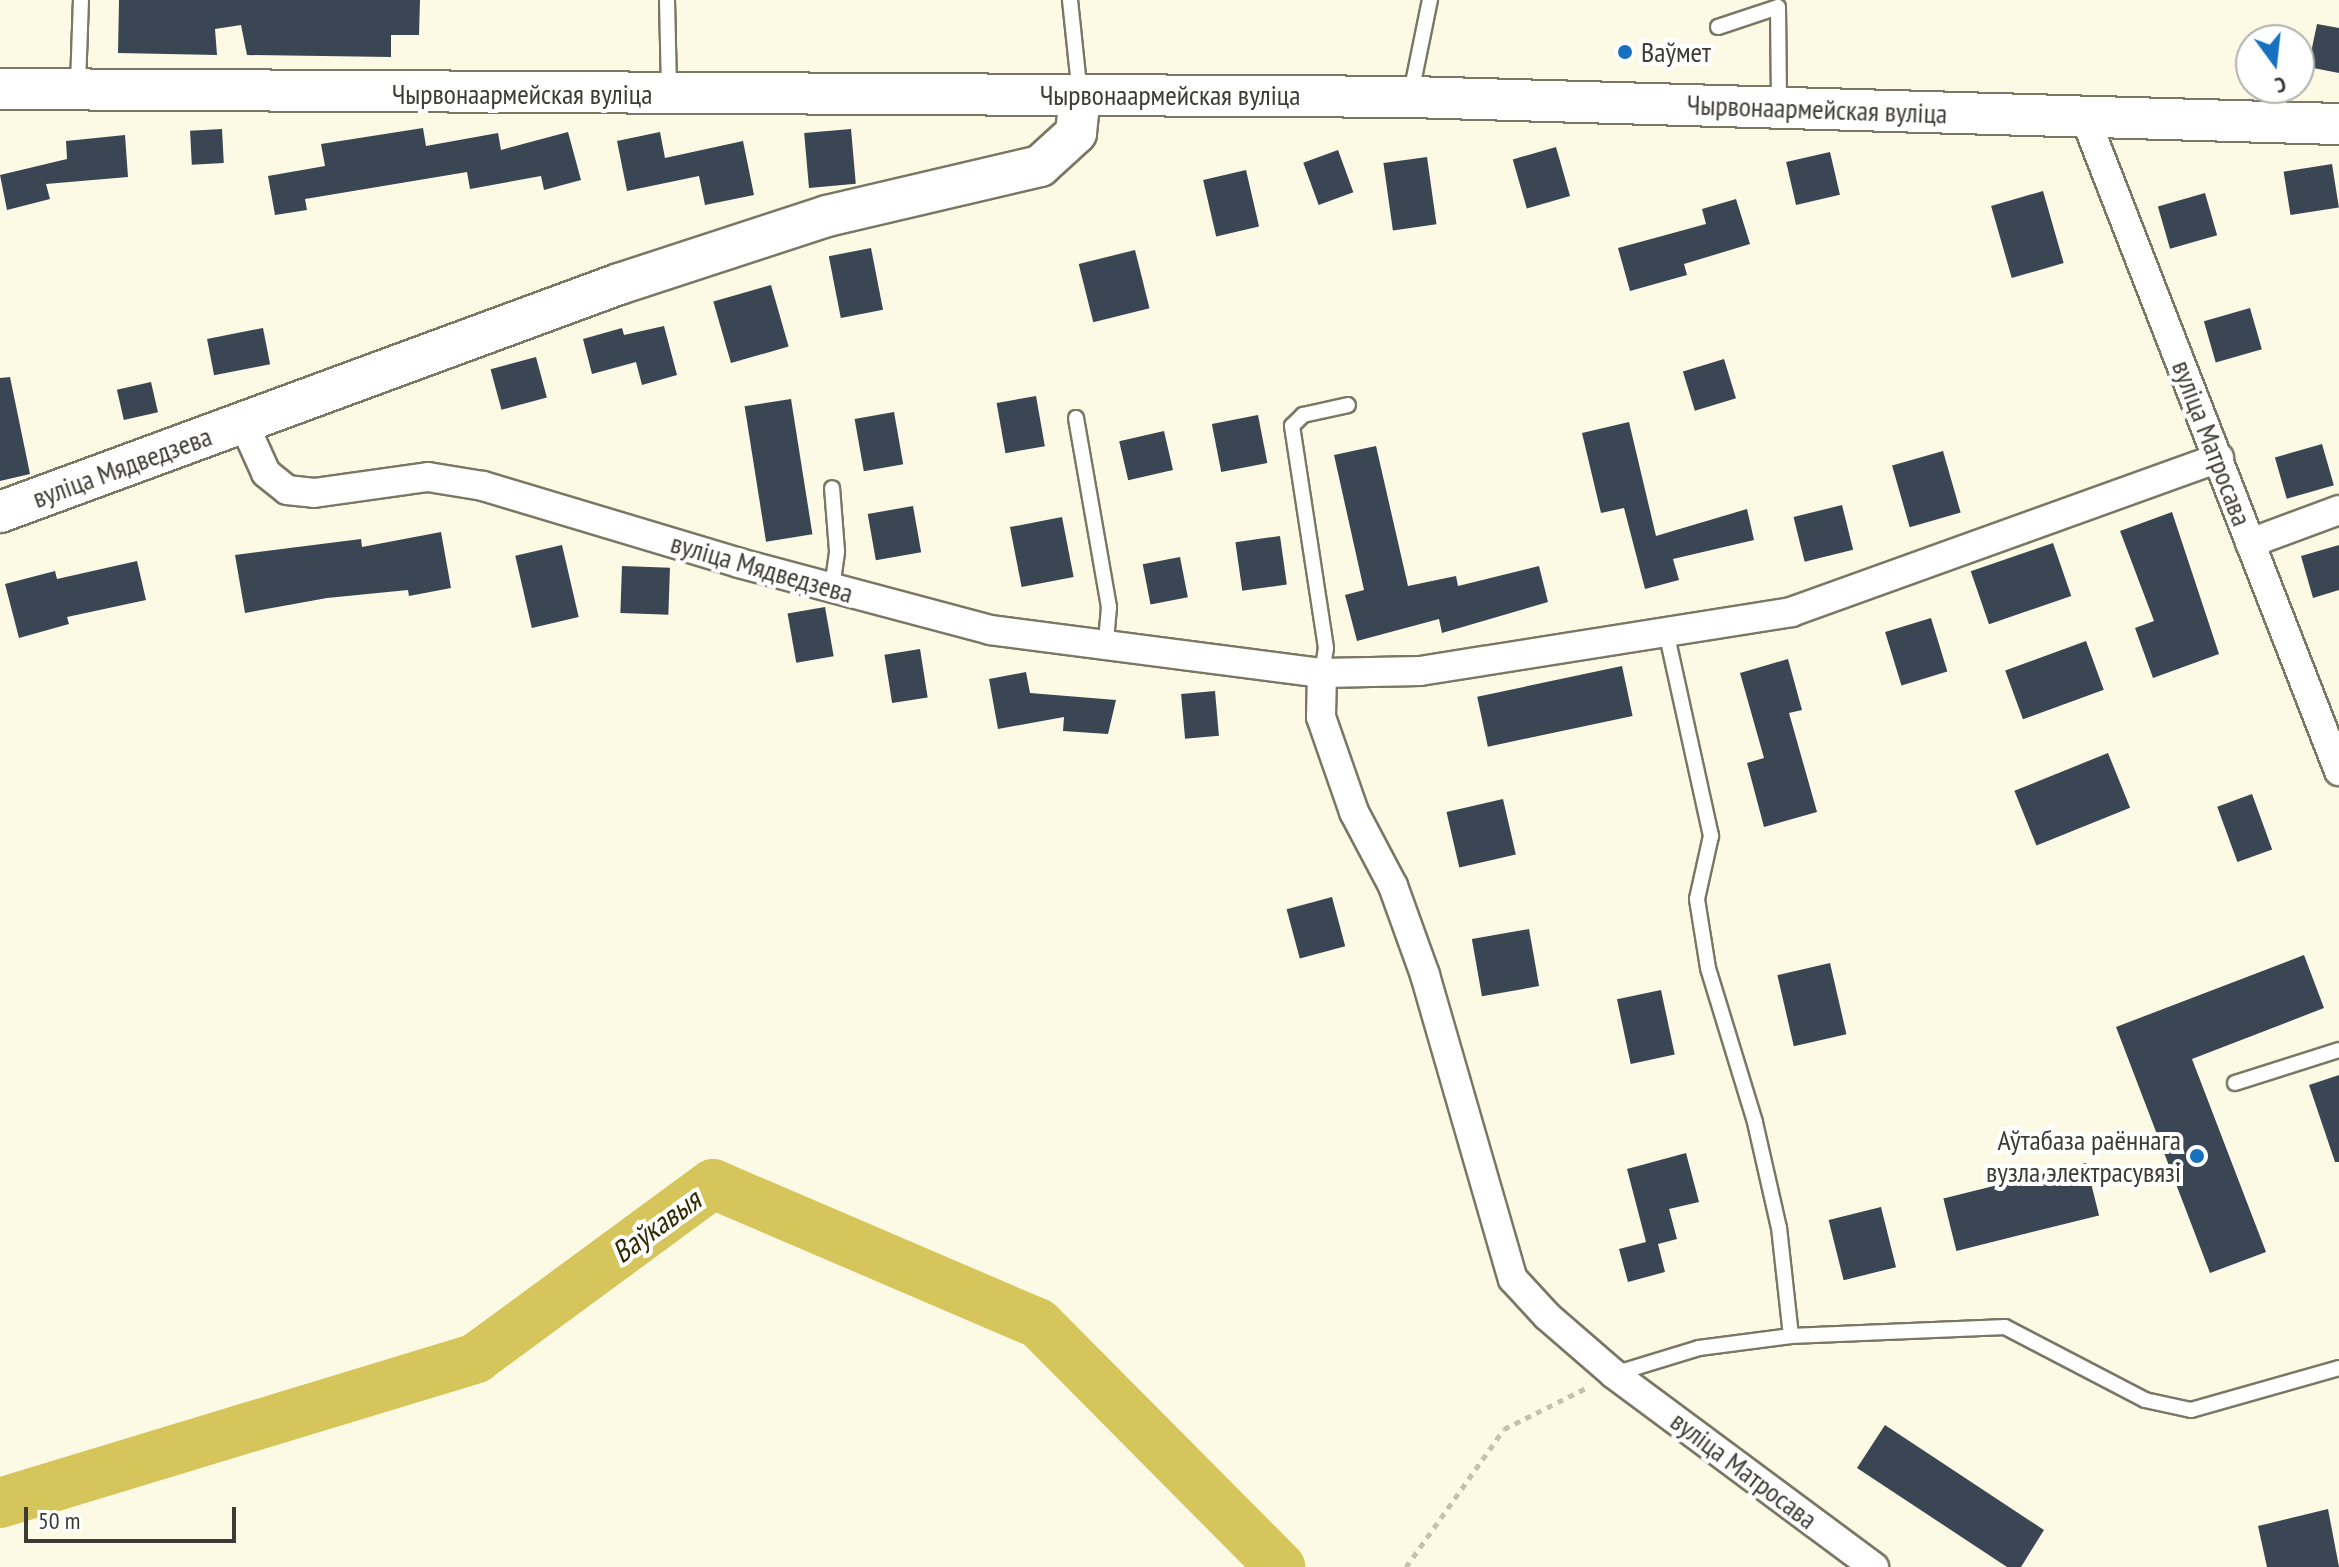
<!DOCTYPE html>
<html>
<head>
<meta charset="utf-8">
<style>
  body { margin:0 }
  #map { position:relative; width:2339px; height:1567px; overflow:hidden; background:#fcfae5; font-family:"PT Sans Narrow",sans-serif }
  div>[style] { position:absolute }
  .river>* { height:50px; margin:-25px; padding:0 25px; transform-origin:25px; border-radius:25px; background:#d5c55a }
  .building>* { inset:0; background:#3a4653; transform-origin:0 0 }
  .path>* { height:5px; margin-top:-2.5px; transform-origin:0; background:repeating-linear-gradient(90deg,#c3c1b0 0 6px,transparent 0 12px) }
  .roads { filter:drop-shadow(2px 0 #7a7765) drop-shadow(-2px 0 #7a7765) drop-shadow(0 2px #7a7765) drop-shadow(0 -2px #7a7765) }
  .lane>* { height:14px; margin:-7px; padding:0 7px; transform-origin:7px; border-radius:7px; background:#fff }
  .street>* { height:28px; margin:-14px; padding:0 14px; transform-origin:14px; border-radius:14px; background:#fff }
  .secondary>* { height:40px; margin:-20px; padding:0 20px; transform-origin:20px; border-radius:20px; background:#fff }
  .dots>* { width:22px; height:22px; translate:-50% -50%; box-sizing:border-box; border:4px solid #fff; border-radius:50% }
  span { translate:-50% -50%; white-space:nowrap; text-align:center; line-height:1.15; -webkit-text-stroke:8px #fff; paint-order:stroke }
  .poi-label { font-size:28px; color:#3d3c34 }
  .left { translate:0 -50%; text-align:left }
  .right { translate:-100% -50%; text-align:right }
  .street-label { font-size:28px; color:#3d3c34 }
  .water-label { font-size:30px; color:#322b00; font-style:italic }
  .north { position:absolute; left:2235px; top:24px; width:80px; height:80px; box-sizing:border-box; background:#fff; border:2px solid #b1b1ae; border-radius:50%; rotate:165deg; font-size:22px; font-weight:700; line-height:32px; text-align:center; color:#3d3c34 }
  .north::after { content:''; display:block; margin:auto; width:28px; height:36px; background:#1671be; clip-path:polygon(50% 0,100% 100%,50% 72%,0 100%) }
  .scale { position:absolute; left:24px; top:1507px; width:212px; height:36px; box-sizing:border-box; border:4px solid #3d3c34; border-top:0; padding-left:10px; font-size:24px; line-height:28px; white-space:nowrap; color:#3d3c34; -webkit-text-stroke:6px #fff; paint-order:stroke }
</style>
</head>
<body>
<div id="map">
  <div class="river">
    <div style="left:0;top:1503px;width:498px;rotate:-16.9deg"></div>
    <div style="left:476px;top:1358px;width:294px;rotate:-36.3deg"></div>
    <div style="left:713px;top:1184px;width:353px;rotate:23.2deg"></div>
    <div style="left:1038px;top:1323px;width:344px;rotate:45.2deg"></div>
  </div>
  <div class="building">
    <div style="clip-path:polygon(119px 0,420px 0,419px 35px,391px 35px,391px 57px,247px 55px,241px 25px,215px 29px,217px 55px,118px 53px)"></div>
    <div style="clip-path:polygon(2317px 24px,2339px 28px,2339px 73px,2308px 67px)"></div>
    <div style="clip-path:polygon(423px 128px,426px 146px,498px 133px,501px 150px,568px 132px,581px 180px,544px 190px,541px 176px,470px 189px,467px 172px,305px 199px,307px 210px,275px 215px,268px 176px,325px 166px,321px 144px)"></div>
    <div style="left:222px;top:129px;width:34px;height:32px;rotate:87deg"></div>
    <div style="left:851px;top:129px;width:55px;height:47px;rotate:85deg"></div>
    <div style="clip-path:polygon(660px 132px,665px 158px,743px 141px,754px 195px,705px 205px,699px 176px,627px 191px,617px 141px)"></div>
    <div style="clip-path:polygon(125px 135px,128px 177px,46px 184px,50px 199px,7px 210px,0 175px,67px 159px,66px 141px)"></div>
    <div style="left:1556px;top:147px;width:51px;height:45px;rotate:74deg"></div>
    <div style="left:1338px;top:150px;width:45px;height:37px;rotate:70deg"></div>
    <div style="left:1830px;top:152px;width:44px;height:45px;rotate:77deg"></div>
    <div style="left:1427px;top:157px;width:68px;height:44px;rotate:82deg"></div>
    <div style="left:2332px;top:164px;width:44px;height:49px;rotate:81deg"></div>
    <div style="left:1246px;top:170px;width:58px;height:44px;rotate:77deg"></div>
    <div style="left:2043px;top:191px;width:75px;height:54px;rotate:74deg"></div>
    <div style="left:2205px;top:193px;width:44px;height:49px;rotate:74deg"></div>
    <div style="clip-path:polygon(1736px 199px,1750px 244px,1684px 264px,1687px 275px,1630px 291px,1618px 248px,1706px 224px,1702px 209px)"></div>
    <div style="left:871px;top:248px;width:63px;height:43px;rotate:79deg"></div>
    <div style="left:1135px;top:250px;width:60px;height:58px;rotate:76deg"></div>
    <div style="left:771px;top:285px;width:64px;height:60px;rotate:74deg"></div>
    <div style="left:2250px;top:308px;width:43px;height:48px;rotate:74deg"></div>
    <div style="clip-path:polygon(664px 326px,677px 375px,642px 385px,636px 362px,592px 374px,583px 339px,622px 328px,624px 335px)"></div>
    <div style="left:263px;top:328px;width:37px;height:57px;rotate:79deg"></div>
    <div style="left:536px;top:357px;width:42px;height:47px;rotate:75deg"></div>
    <div style="left:1724px;top:359px;width:41px;height:43px;rotate:73deg"></div>
    <div style="clip-path:polygon(10px 377px,30px 474px,0 481px,0 378px)"></div>
    <div style="left:151px;top:382px;width:31px;height:35px;rotate:77deg"></div>
    <div style="left:1036px;top:396px;width:51px;height:40px;rotate:80deg"></div>
    <div style="left:791px;top:399px;width:137px;height:47px;rotate:81deg"></div>
    <div style="left:894px;top:412px;width:53px;height:40px;rotate:80deg"></div>
    <div style="left:1258px;top:415px;width:49px;height:47px;rotate:79deg"></div>
    <div style="clip-path:polygon(1629px 422px,1656px 536px,1747px 509px,1754px 540px,1673px 559px,1679px 580px,1645px 589px,1624px 508px,1601px 513px,1582px 433px)"></div>
    <div style="left:1164px;top:431px;width:40px;height:46px;rotate:77deg"></div>
    <div style="left:2322px;top:444px;width:43px;height:49px;rotate:74deg"></div>
    <div style="clip-path:polygon(1376px 446px,1408px 586px,1456px 576px,1458px 586px,1539px 566px,1548px 602px,1442px 633px,1439px 619px,1357px 641px,1345px 595px,1364px 590px,1334px 455px)"></div>
    <div style="left:1943px;top:451px;width:64px;height:53px;rotate:74deg"></div>
    <div style="left:1842px;top:505px;width:46px;height:50px;rotate:76deg"></div>
    <div style="left:913px;top:506px;width:47px;height:46px;rotate:80deg"></div>
    <div style="clip-path:polygon(2172px 512px,2219px 654px,2153px 678px,2135px 628px,2154px 621px,2120px 531px)"></div>
    <div style="left:1062px;top:517px;width:61px;height:53px;rotate:79deg"></div>
    <div style="clip-path:polygon(441px 532px,451px 588px,409px 596px,408px 590px,327px 598px,245px 613px,235px 555px,361px 539px,362px 547px)"></div>
    <div style="left:1280px;top:536px;width:49px;height:45px;rotate:82deg"></div>
    <div style="left:2053px;top:543px;width:56px;height:87px;rotate:71deg"></div>
    <div style="left:562px;top:545px;width:74px;height:48px;rotate:77deg"></div>
    <div style="clip-path:polygon(2339px 545px,2339px 590px,2313px 598px,2301px 556px)"></div>
    <div style="left:1180px;top:557px;width:41px;height:38px;rotate:79deg"></div>
    <div style="clip-path:polygon(137px 561px,146px 600px,67px 617px,69px 624px,19px 638px,5px 584px,55px 571px,57px 579px)"></div>
    <div style="left:622px;top:566px;width:48px;height:47px;rotate:2deg"></div>
    <div style="left:825px;top:607px;width:50px;height:38px;rotate:80deg"></div>
    <div style="left:1931px;top:618px;width:56px;height:48px;rotate:73deg"></div>
    <div style="left:2086px;top:641px;width:52px;height:86px;rotate:70deg"></div>
    <div style="left:920px;top:649px;width:49px;height:36px;rotate:81deg"></div>
    <div style="clip-path:polygon(1788px 659px,1802px 710px,1789px 713px,1817px 812px,1764px 827px,1747px 763px,1764px 758px,1740px 673px)"></div>
    <div style="left:1622px;top:666px;width:51px;height:148px;rotate:78deg"></div>
    <div style="clip-path:polygon(1026px 672px,1030px 693px,1116px 700px,1108px 734px,1063px 731px,1064px 717px,998px 729px,989px 679px)"></div>
    <div style="left:1215px;top:691px;width:45px;height:34px;rotate:85deg"></div>
    <div style="left:2108px;top:753px;width:59px;height:101px;rotate:68deg"></div>
    <div style="left:2252px;top:794px;width:59px;height:37px;rotate:70deg"></div>
    <div style="left:1503px;top:799px;width:57px;height:58px;rotate:77deg"></div>
    <div style="left:1332px;top:897px;width:51px;height:47px;rotate:75deg"></div>
    <div style="left:1529px;top:929px;width:58px;height:58px;rotate:80deg"></div>
    <div style="clip-path:polygon(2304px 955px,2324px 1008px,2192px 1059px,2266px 1252px,2210px 1273px,2116px 1027px)"></div>
    <div style="left:1830px;top:963px;width:73px;height:54px;rotate:77deg"></div>
    <div style="left:1661px;top:990px;width:66px;height:45px;rotate:78deg"></div>
    <div style="clip-path:polygon(2339px 1075px,2339px 1162px,2335px 1162px,2309px 1085px)"></div>
    <div style="clip-path:polygon(1686px 1153px,1699px 1202px,1669px 1209px,1677px 1239px,1658px 1244px,1665px 1272px,1628px 1282px,1619px 1249px,1646px 1242px,1627px 1169px)"></div>
    <div style="left:2086px;top:1163px;width:54px;height:147px;rotate:76deg"></div>
    <div style="left:1881px;top:1207px;width:62px;height:54px;rotate:76deg"></div>
    <div style="clip-path:polygon(1885px 1425px,2044px 1530px,2021px 1567px,2007px 1567px,1857px 1468px)"></div>
    <div style="clip-path:polygon(2328px 1509px,2339px 1567px,2267px 1567px,2258px 1526px)"></div>
  </div>
  <div class="path">
    <div style="left:1406px;top:1567px;width:169px;rotate:-54.6deg"></div>
    <div style="left:1504px;top:1429px;width:94px;rotate:-26.6deg"></div>
  </div>
  <div class="roads">
    <div class="lane">
      <div style="left:667px;top:0;width:90px;rotate:88.7deg"></div>
      <div style="left:1070px;top:0;width:96px;rotate:84deg"></div>
      <div style="left:1718px;top:27px;width:63px;rotate:-18.4deg"></div>
      <div style="left:1778px;top:7px;width:97px;rotate:89.4deg"></div>
      <div style="left:78px;top:85px;width:85px;rotate:-88deg"></div>
      <div style="left:1411px;top:93px;width:95px;rotate:-78.5deg"></div>
      <div style="left:1076px;top:418px;width:192px;rotate:80.1deg"></div>
      <div style="left:1109px;top:607px;width:38px;rotate:95deg"></div>
      <div style="left:832px;top:588px;width:37px;rotate:-82deg"></div>
      <div style="left:837px;top:551px;width:63px;rotate:-94.5deg"></div>
      <div style="left:1322px;top:673px;width:25px;rotate:-81deg"></div>
      <div style="left:1326px;top:648px;width:225px;rotate:-98.7deg"></div>
      <div style="left:1292px;top:426px;width:16px;rotate:-45deg"></div>
      <div style="left:1303px;top:415px;width:46px;rotate:-12.5deg"></div>
      <div style="left:2235px;top:1083px;width:109px;rotate:-17.6deg"></div>
      <div style="left:1791px;top:1336px;width:214px;rotate:-2.4deg"></div>
      <div style="left:2005px;top:1327px;width:158px;rotate:27.5deg"></div>
      <div style="left:2145px;top:1400px;width:47px;rotate:12.3deg"></div>
      <div style="left:2191px;top:1410px;width:154px;rotate:-15.8deg"></div>
      <div style="left:1614px;top:1374px;width:89px;rotate:-17deg"></div>
      <div style="left:1699px;top:1348px;width:93px;rotate:-7.4deg"></div>
      <div style="left:1791px;top:1336px;width:109px;rotate:-96.3deg"></div>
      <div style="left:1779px;top:1228px;width:109px;rotate:-102.8deg"></div>
      <div style="left:1755px;top:1122px;width:161px;rotate:-107deg"></div>
      <div style="left:1708px;top:968px;width:70px;rotate:-99.1deg"></div>
      <div style="left:1697px;top:899px;width:65px;rotate:-77.5deg"></div>
      <div style="left:1711px;top:836px;width:209px;rotate:-102.4deg"></div>
    </div>
    <div class="street">
      <div style="left:2084px;top:115px;width:704px;rotate:68.76deg"></div>
      <div style="left:243px;top:422px;width:56px;rotate:65.7deg"></div>
      <div style="left:266px;top:473px;width:27px;rotate:39deg"></div>
      <div style="left:287px;top:490px;width:27px;rotate:6deg"></div>
      <div style="left:314px;top:493px;width:115px;rotate:-8deg"></div>
      <div style="left:428px;top:477px;width:56px;rotate:9.3deg"></div>
      <div style="left:483px;top:486px;width:267px;rotate:16.7deg"></div>
      <div style="left:739px;top:563px;width:260px;rotate:14.9deg"></div>
      <div style="left:990px;top:630px;width:335px;rotate:7.4deg"></div>
      <div style="left:1322px;top:673px;width:98px;rotate:-1.2deg"></div>
      <div style="left:1420px;top:671px;width:376px;rotate:-9deg"></div>
      <div style="left:1791px;top:612px;width:455px;rotate:-19.8deg"></div>
      <div style="left:2250px;top:543px;width:95px;rotate:-20.3deg"></div>
      <div style="left:1322px;top:673px;width:44px;rotate:91.3deg"></div>
      <div style="left:1321px;top:717px;width:101px;rotate:70.8deg"></div>
      <div style="left:1354px;top:812px;width:84px;rotate:62.2deg"></div>
      <div style="left:1393px;top:886px;width:95px;rotate:70.2deg"></div>
      <div style="left:1425px;top:975px;width:316px;rotate:73.9deg"></div>
      <div style="left:1513px;top:1279px;width:50px;rotate:47.4deg"></div>
      <div style="left:1547px;top:1316px;width:89px;rotate:40.9deg"></div>
      <div style="left:1614px;top:1374px;width:324px;rotate:36.6deg"></div>
    </div>
    <div class="secondary">
      <div style="left:0;top:89px;width:1411px;rotate:0.32deg"></div>
      <div style="left:1411px;top:97px;width:928px;rotate:1.67deg"></div>
      <div style="left:0;top:512px;width:660px;rotate:-20.22deg"></div>
      <div style="left:619px;top:284px;width:219px;rotate:-18.1deg"></div>
      <div style="left:827px;top:216px;width:219px;rotate:-13.2deg"></div>
      <div style="left:1040px;top:166px;width:49px;rotate:-42.5deg"></div>
      <div style="left:1076px;top:133px;width:38px;rotate:-84deg"></div>
    </div>
  </div>
  <div class="dots">
    <div style="left:1625px;top:52px;background:#1671be"></div>
    <div style="left:2197px;top:1156px;background:#1671be"></div>
  </div>
  <div class="poi-label">
    <span class="left" style="left:1641px;top:52px">Ваўмет</span>
    <span class="right" style="left:2181px;top:1156px">Аўтабаза раённага<br>вузла электрасувязі</span>
  </div>
  <div class="street-label">
    <span style="left:522px;top:94px">Чырвонаармейская вуліца</span>
    <span style="left:1170px;top:95px">Чырвонаармейская вуліца</span>
    <span style="left:1817px;top:109px;rotate:2deg">Чырвонаармейская вуліца</span>
    <span style="left:2212px;top:443px;rotate:69deg">вуліца Матросава</span>
    <span style="left:122px;top:467px;rotate:-20deg">вуліца Мядведзева</span>
    <span style="left:762px;top:568px;rotate:16deg">вуліца Мядведзева</span>
    <span style="left:1744px;top:1470px;rotate:37deg">вуліца Матросава</span>
  </div>
  <div class="water-label">
    <span style="left:656px;top:1226px;rotate:-36deg">Ваўкавыя</span>
  </div>
  <div class="north">С</div>
  <div class="scale">50 m</div>
</div>
</body>
</html>
